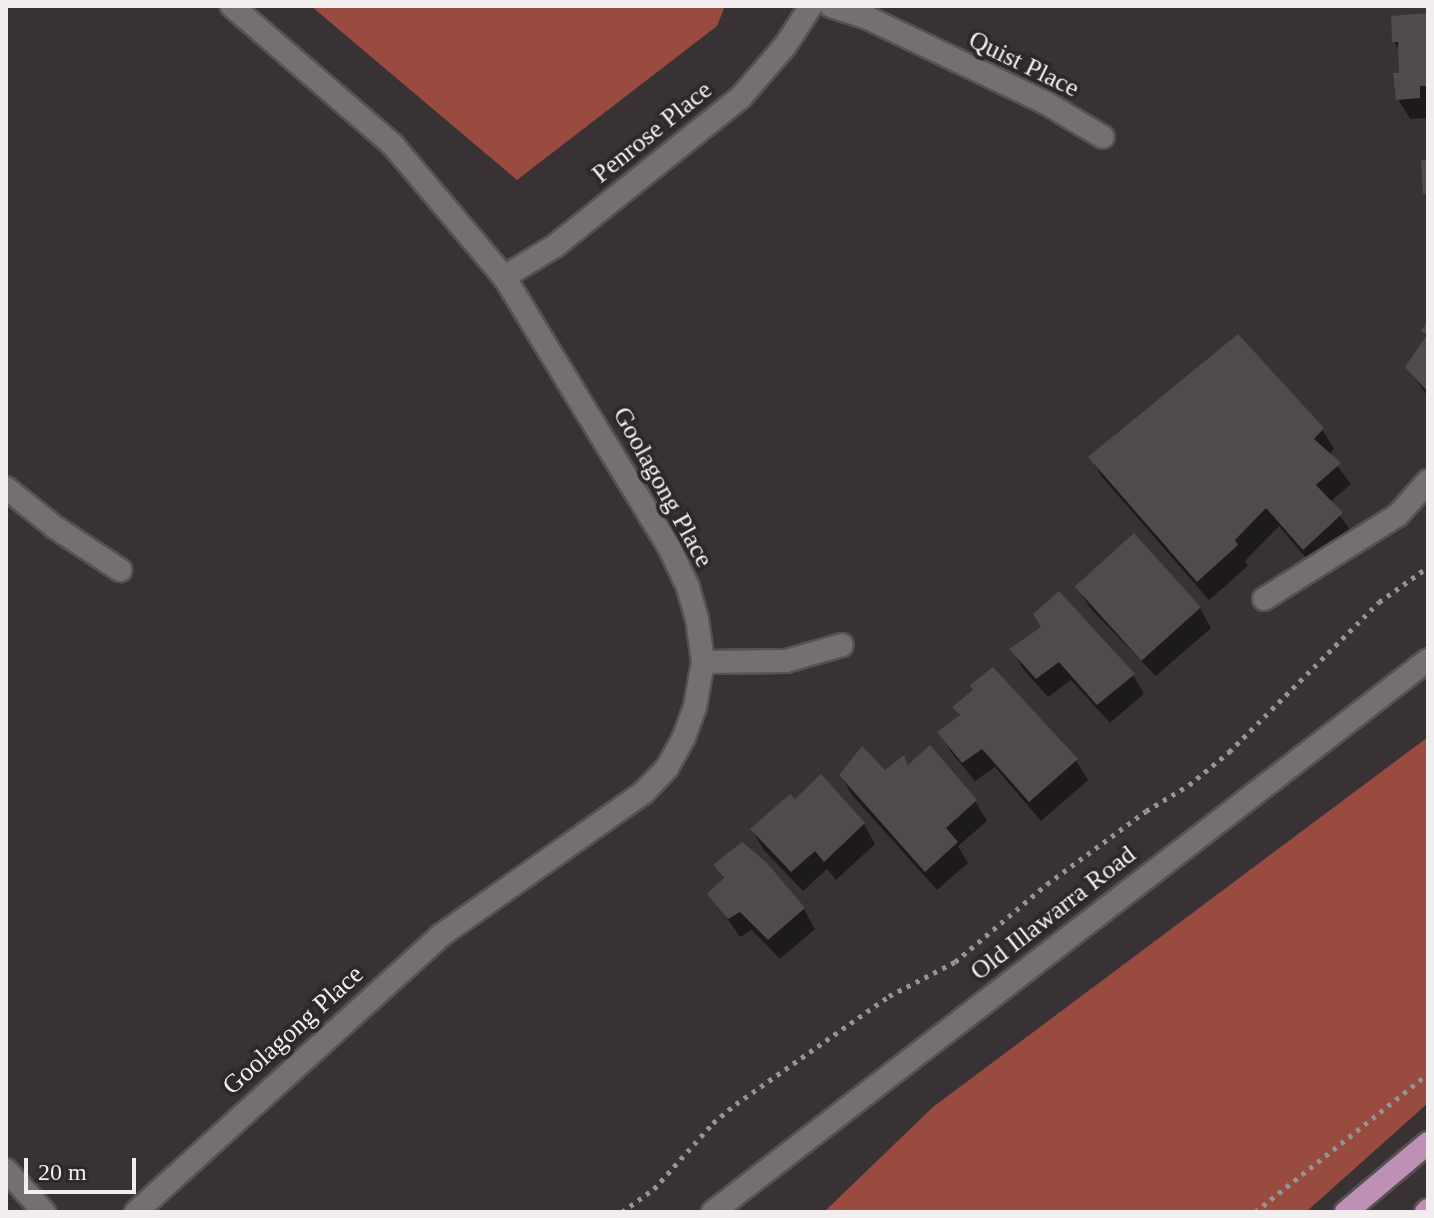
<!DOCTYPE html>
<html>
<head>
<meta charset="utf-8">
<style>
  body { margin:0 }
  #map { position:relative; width:1434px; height:1218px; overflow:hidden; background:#383234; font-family:"Times New Roman",serif }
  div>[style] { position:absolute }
  .forest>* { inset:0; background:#994b40 }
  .shadow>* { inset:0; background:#0007 }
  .building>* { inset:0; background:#514a4b; transform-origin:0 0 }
  .path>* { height:5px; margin-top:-2.5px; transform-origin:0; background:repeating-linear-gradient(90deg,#979294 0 4px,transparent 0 10px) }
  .roads { filter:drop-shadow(2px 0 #565153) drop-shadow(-2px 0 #565153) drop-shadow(0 2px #565153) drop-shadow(0 -2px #565153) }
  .minor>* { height:22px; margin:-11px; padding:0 11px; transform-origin:11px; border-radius:11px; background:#766f72 }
  .tertiary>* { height:22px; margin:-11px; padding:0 11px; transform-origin:11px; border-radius:11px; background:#766f72 }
  .trunk>* { height:22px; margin:-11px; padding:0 11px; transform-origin:11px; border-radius:11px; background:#bf90b5 }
  span { translate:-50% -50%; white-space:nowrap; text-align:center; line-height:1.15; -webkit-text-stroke:8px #2e282a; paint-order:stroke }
  .street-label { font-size:26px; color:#f2eef0 }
  .frame { position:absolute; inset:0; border:8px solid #f2eef0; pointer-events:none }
  .scale { position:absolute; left:24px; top:1158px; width:112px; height:36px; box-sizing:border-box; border:4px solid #f2eef0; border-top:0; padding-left:10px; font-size:24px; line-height:28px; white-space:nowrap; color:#f2eef0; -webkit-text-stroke:6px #2e282a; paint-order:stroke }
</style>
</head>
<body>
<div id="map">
  <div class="forest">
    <div style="clip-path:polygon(311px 6px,725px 6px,717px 26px,517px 180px)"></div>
    <div style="clip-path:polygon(1428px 737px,1428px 1103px,1306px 1212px,824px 1212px,933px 1107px)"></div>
  </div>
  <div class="shadow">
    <div style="clip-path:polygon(1426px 15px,1428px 118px,1410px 119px,1398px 99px,1400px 52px,1394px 41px)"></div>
    <div style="clip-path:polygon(1428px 324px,1428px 397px,1408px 367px,1427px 338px,1423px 331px)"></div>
    <div style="clip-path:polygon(1322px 429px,1334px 449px,1329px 455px,1351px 484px,1330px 502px,1353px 534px,1315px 569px,1279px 526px,1245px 561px,1248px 566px,1209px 600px,1102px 477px,1091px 458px)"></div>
    <div style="clip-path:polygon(1134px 536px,1200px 608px,1211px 628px,1156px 676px,1090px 608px,1078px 588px)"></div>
    <div style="clip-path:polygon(1043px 627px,1133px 675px,1144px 694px,1110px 723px,1071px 680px,1048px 697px,1023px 669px,1012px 650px)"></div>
    <div style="clip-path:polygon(955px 708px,1076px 760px,1088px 780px,1041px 821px,995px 767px,975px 781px,951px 752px,940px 733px,960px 717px)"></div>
    <div style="clip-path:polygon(909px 767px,975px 801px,987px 821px,958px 846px,968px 863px,937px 890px,852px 795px,841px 776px,885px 773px)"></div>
    <div style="clip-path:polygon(795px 801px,864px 824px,875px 844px,836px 880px,827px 869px,803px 891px,763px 849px,752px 830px)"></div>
    <div style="clip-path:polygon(716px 866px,804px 909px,815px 929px,780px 959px,752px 930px,740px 937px,710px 894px,724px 880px)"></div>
  </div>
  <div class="building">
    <div style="clip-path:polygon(1427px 13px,1428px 86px,1420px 86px,1420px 98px,1396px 100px,1393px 73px,1399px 73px,1398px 42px,1392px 42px,1391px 16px)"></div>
    <div style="clip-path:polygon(1428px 159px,1428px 194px,1423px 194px,1421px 160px)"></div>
    <div style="clip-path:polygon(1428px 320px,1428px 392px,1405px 367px,1427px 335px,1421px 331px)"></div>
    <div style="clip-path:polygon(1238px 334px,1324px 428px,1314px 439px,1341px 463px,1316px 485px,1343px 513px,1303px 550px,1266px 508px,1235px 540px,1238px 545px,1197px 582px,1088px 457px)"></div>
    <div style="left:1134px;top:533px;width:100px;height:80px;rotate:48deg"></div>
    <div style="clip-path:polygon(1059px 591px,1135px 674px,1097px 705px,1059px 662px,1036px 679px,1009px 649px,1041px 627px,1033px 614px)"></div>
    <div style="clip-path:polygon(993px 667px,1078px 759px,1029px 802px,982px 749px,962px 763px,937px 732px,960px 715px,952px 707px,973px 690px,970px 685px)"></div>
    <div style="clip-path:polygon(930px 745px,977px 800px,946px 828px,958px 842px,925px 872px,839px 775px,862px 746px,885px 770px,904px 755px,908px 765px)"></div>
    <div style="clip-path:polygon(821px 774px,865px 823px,824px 862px,815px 851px,791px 872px,750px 829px,790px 794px,795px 799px)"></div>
    <div style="clip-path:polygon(742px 842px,766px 862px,805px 908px,768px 940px,740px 912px,728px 919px,707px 894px,724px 878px,713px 865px)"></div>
  </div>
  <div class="path">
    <div style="left:622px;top:1212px;width:39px;rotate:-36deg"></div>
    <div style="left:654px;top:1189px;width:89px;rotate:-48.2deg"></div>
    <div style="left:713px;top:1123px;width:30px;rotate:-40deg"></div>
    <div style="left:736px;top:1104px;width:187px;rotate:-35.2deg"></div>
    <div style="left:889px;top:996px;width:74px;rotate:-27.3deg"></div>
    <div style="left:955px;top:962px;width:121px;rotate:-40.3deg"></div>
    <div style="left:1047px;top:884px;width:123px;rotate:-36.4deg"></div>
    <div style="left:1146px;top:811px;width:50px;rotate:-31.2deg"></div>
    <div style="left:1189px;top:785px;width:52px;rotate:-39.5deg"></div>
    <div style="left:1229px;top:752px;width:212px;rotate:-45deg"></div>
    <div style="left:1379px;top:602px;width:60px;rotate:-35.5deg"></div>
    <div style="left:1255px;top:1212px;width:221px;rotate:-38.6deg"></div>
  </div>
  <div class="roads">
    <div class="minor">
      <div style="left:831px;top:6px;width:39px;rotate:18deg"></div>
      <div style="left:868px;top:18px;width:197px;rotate:25.5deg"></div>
      <div style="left:1046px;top:103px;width:66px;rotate:30.8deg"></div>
      <div style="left:504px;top:277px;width:60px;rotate:-31.3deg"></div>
      <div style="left:555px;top:246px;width:238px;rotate:-38.7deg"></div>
      <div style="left:741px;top:97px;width:67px;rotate:-49.2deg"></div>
      <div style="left:785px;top:46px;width:48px;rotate:-57deg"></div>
      <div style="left:6px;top:488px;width:64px;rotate:38.7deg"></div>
      <div style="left:56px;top:528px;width:77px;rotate:33.3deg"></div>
      <div style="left:1264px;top:599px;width:158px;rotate:-32.1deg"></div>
      <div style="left:1398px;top:515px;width:45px;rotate:-48.6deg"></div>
      <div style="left:703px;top:662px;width:83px;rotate:-0.7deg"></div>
      <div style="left:786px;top:661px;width:58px;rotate:-15.9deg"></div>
      <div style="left:6px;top:1170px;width:57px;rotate:47.9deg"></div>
      <div style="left:136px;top:1212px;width:411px;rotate:-42.2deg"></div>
      <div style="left:440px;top:936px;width:250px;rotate:-35.2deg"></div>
      <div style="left:644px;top:792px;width:33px;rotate:-46deg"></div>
      <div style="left:667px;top:768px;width:35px;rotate:-61deg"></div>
      <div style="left:684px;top:737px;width:32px;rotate:-70deg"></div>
      <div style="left:695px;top:707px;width:46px;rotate:-79.9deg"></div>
      <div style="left:703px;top:662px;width:43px;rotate:-97.9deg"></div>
      <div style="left:697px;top:619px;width:33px;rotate:-106deg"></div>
      <div style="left:688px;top:587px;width:44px;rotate:-115.4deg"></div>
      <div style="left:669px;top:547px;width:316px;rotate:-121.4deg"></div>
      <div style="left:504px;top:277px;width:172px;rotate:-130.1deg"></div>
      <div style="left:393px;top:145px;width:213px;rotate:-139.2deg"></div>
    </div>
    <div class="tertiary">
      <div style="left:713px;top:1212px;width:903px;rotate:-37.67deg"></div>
    </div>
    <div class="trunk">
      <div style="left:1346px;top:1212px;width:107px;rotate:-40.1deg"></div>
      <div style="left:1426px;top:1212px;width:3px;rotate:-45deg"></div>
    </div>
  </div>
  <div class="street-label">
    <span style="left:1024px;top:64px;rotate:26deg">Quist Place</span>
    <span style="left:652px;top:132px;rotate:-39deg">Penrose Place</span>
    <span style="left:663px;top:487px;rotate:61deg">Goolagong Place</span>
    <span style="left:1053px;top:913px;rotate:-38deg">Old Illawarra Road</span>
    <span style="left:293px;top:1030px;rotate:-42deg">Goolagong Place</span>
  </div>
  <div class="frame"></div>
  <div class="scale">20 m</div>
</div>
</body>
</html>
